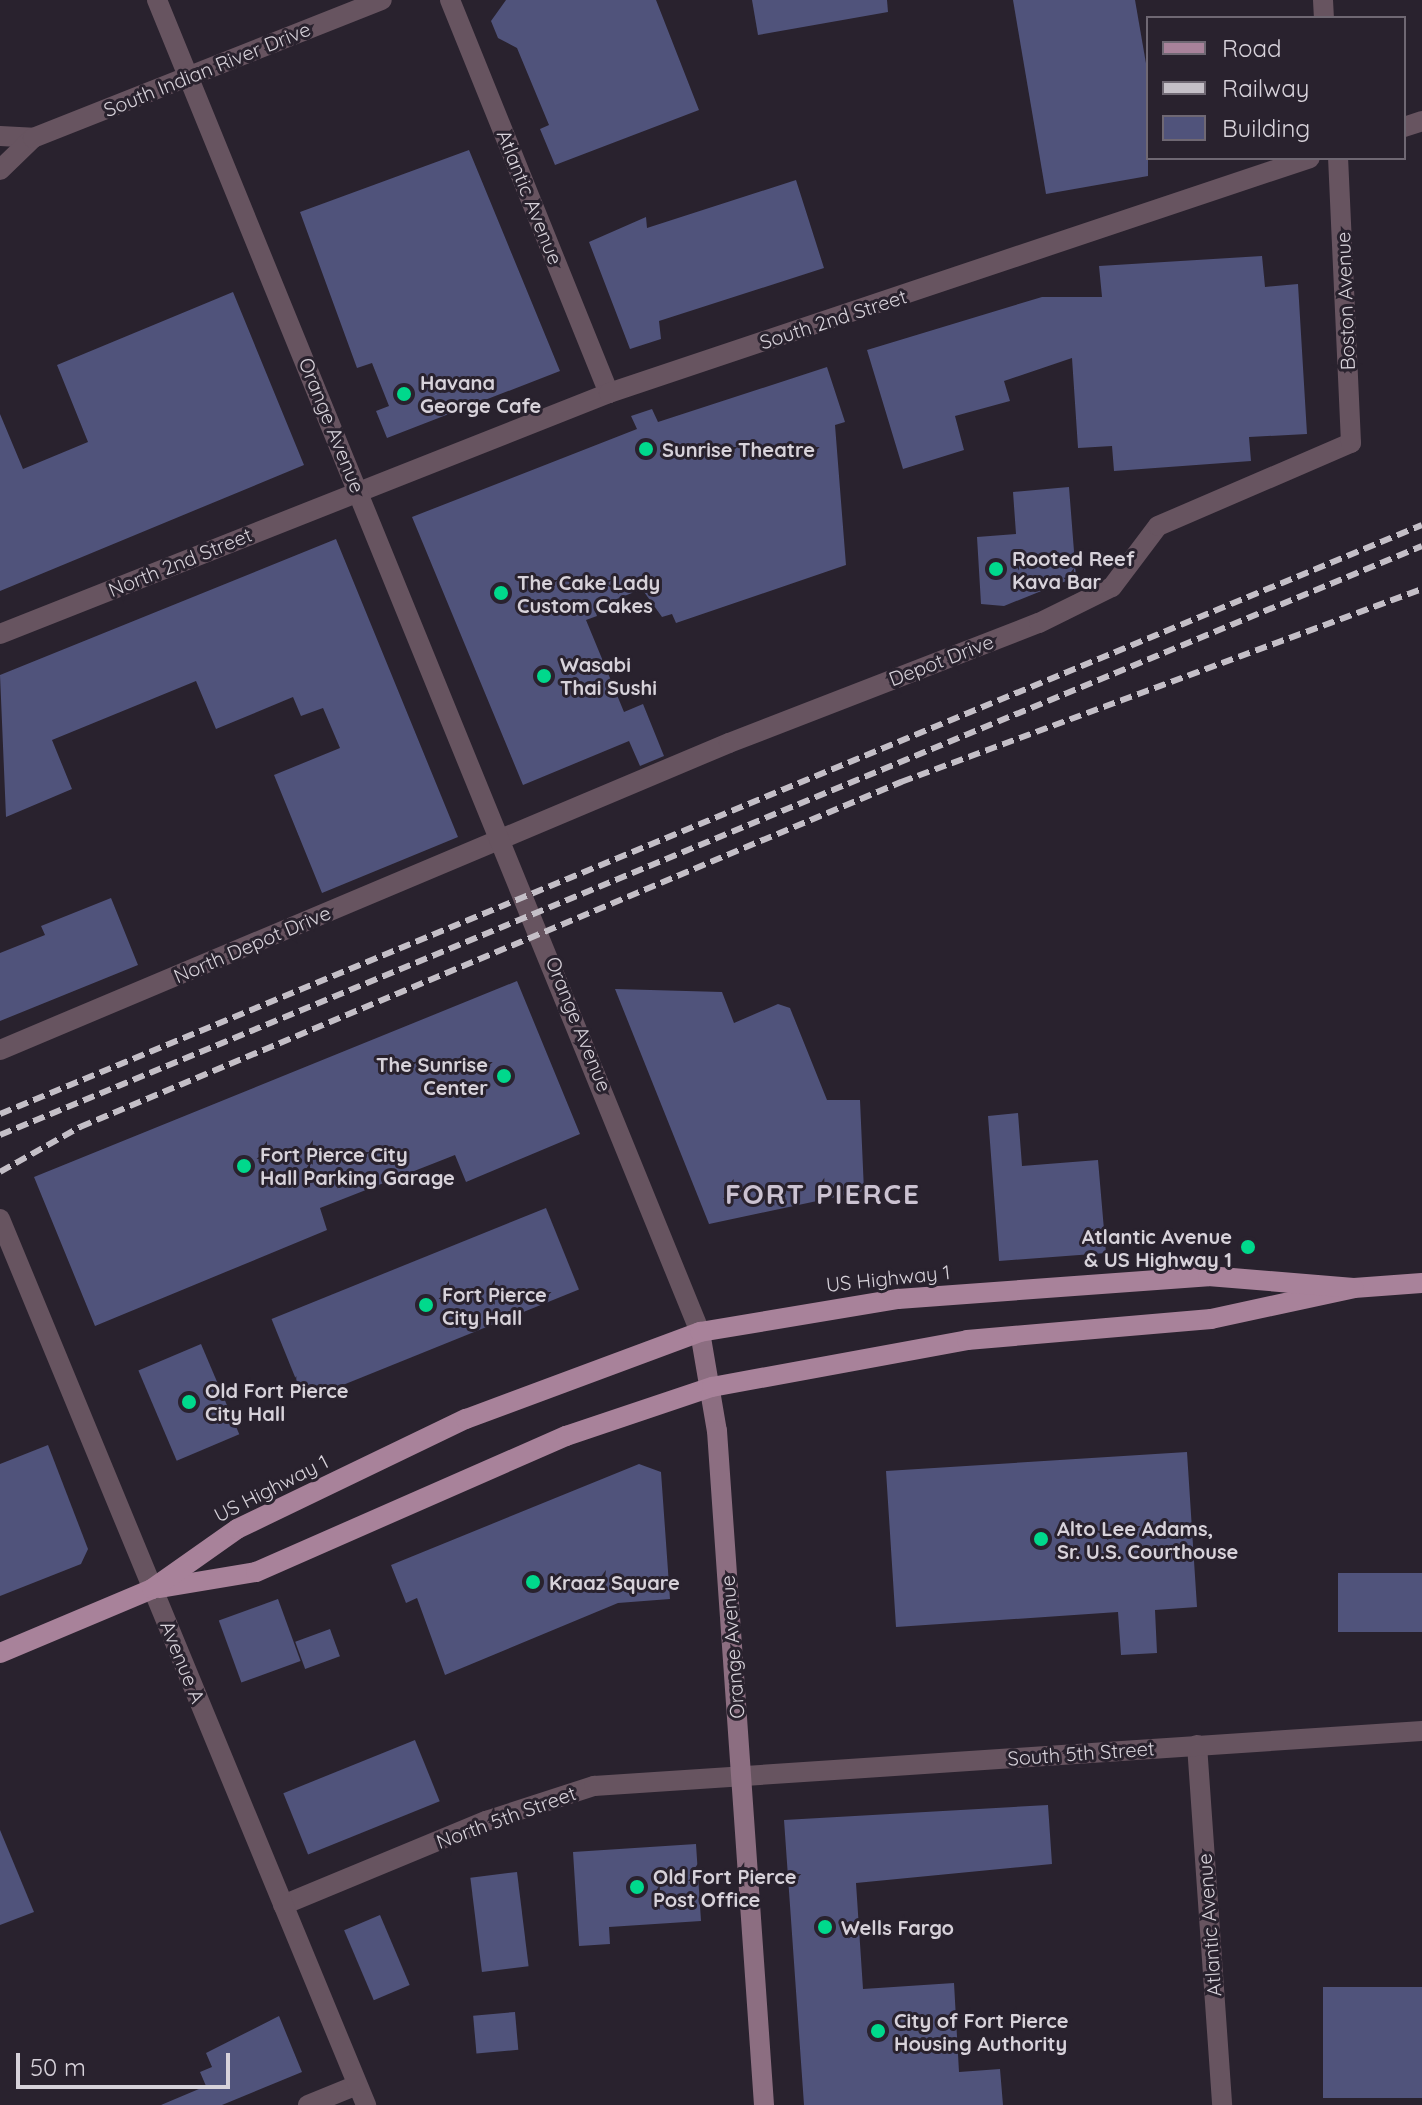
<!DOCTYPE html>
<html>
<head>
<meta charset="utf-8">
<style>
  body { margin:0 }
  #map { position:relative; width:1422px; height:2105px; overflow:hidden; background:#29222e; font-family:Quicksand,sans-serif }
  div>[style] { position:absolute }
  .building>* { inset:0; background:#50537b; transform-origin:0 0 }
  .minor>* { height:20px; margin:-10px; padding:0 10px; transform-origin:10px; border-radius:10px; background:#675460 }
  .tertiary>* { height:20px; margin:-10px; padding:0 10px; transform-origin:10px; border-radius:10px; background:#675460 }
  .secondary>* { height:20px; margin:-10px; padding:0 10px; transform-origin:10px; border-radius:10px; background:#8c6e81 }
  .primary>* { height:20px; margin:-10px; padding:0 10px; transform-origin:10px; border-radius:10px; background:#a8829a }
  .rail>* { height:6px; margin-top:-3px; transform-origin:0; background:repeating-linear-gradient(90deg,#c4bfc7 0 12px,transparent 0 18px) }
  .dots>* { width:22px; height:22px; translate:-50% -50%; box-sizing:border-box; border:4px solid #29222e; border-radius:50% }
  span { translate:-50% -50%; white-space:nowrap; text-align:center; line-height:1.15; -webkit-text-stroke:6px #29222e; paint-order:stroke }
  .street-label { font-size:20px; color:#d7d2da }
  .poi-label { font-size:20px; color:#d7d2da; font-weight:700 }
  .left { translate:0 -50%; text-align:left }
  .right { translate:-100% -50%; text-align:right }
  .district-label { font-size:28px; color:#cbc2d1; font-weight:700; letter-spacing:2px }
  .legend { position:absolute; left:1146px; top:16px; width:260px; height:144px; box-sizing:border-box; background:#29222e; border:2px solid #6f6873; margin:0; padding:10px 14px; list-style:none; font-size:24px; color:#d7d2da }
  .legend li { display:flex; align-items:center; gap:16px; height:40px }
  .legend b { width:40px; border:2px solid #6f6873 }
  .scale { position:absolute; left:16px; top:2053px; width:214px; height:36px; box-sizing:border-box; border:4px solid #d7d2da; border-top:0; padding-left:10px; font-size:24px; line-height:28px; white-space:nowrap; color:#d7d2da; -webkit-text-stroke:6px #29222e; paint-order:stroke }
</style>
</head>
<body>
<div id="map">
  <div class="building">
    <div style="clip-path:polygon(506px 0,656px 0,699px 110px,555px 165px,540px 129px,549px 125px,517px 48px,498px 38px,491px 21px)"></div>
    <div style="clip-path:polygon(752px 0,887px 0,888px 12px,758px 35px)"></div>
    <div style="clip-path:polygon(1013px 0,1135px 0,1148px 75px,1148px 176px,1046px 194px)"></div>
    <div style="clip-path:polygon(469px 150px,560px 371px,387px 438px,376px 411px,389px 406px,372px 363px,357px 368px,300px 212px)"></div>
    <div style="clip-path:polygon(796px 180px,824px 268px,659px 321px,661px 339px,630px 349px,589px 242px,646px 217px,647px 228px)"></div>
    <div style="clip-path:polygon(1262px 256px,1265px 287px,1298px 284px,1307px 434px,1249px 437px,1251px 461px,1114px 471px,1112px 446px,1078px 448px,1072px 358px,1004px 381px,1010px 401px,955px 416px,964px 450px,903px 469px,867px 350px,1042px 297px,1102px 297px,1099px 266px)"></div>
    <div style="clip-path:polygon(233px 292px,304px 465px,0 591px,0 414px,23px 469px,88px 442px,57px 365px)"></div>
    <div style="clip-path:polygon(827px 367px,845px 422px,835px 425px,846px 565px,676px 623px,672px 614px,662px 617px,642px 589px,594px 608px,597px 616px,586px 620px,624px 712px,643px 704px,664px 756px,640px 766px,629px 741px,523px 785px,412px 517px,637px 429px,631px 416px,652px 409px,658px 422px)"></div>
    <div style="clip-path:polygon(1069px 487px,1076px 577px,1004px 606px,981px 604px,977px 537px,1016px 534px,1013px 492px)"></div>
    <div style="clip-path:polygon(336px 539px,458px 837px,322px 893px,274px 775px,340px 748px,323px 708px,301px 716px,293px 697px,216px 729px,196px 681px,52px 740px,72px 789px,6px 817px,0 675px)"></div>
    <div style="clip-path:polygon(111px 898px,138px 965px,0 1021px,0 953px,45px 935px,41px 926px)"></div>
    <div style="clip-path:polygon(517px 981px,580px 1134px,466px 1182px,455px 1155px,320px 1208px,327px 1230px,95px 1326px,34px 1177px)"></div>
    <div style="clip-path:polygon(615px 989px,722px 992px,734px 1023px,778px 1004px,790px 1008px,827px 1100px,860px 1100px,864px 1191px,709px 1224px)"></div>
    <div style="clip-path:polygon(1018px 1113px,1022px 1166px,1098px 1160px,1106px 1253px,999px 1261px,988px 1116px)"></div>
    <div style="left:546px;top:1208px;width:88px;height:296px;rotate:68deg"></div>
    <div style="left:201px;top:1344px;width:98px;height:68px;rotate:67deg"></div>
    <div style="clip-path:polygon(48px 1445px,88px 1549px,81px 1564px,0 1596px,0 1464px)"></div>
    <div style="clip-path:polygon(1187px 1452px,1197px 1607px,1155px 1610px,1157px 1653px,1121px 1655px,1118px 1612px,896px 1627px,886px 1471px)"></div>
    <div style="clip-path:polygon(639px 1464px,661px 1472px,670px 1599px,618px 1603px,445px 1675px,417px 1598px,406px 1603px,391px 1565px)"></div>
    <div style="left:1422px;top:1573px;width:59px;height:84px;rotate:90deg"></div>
    <div style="left:278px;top:1599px;width:66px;height:63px;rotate:70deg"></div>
    <div style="left:330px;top:1629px;width:29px;height:37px;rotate:70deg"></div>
    <div style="left:415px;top:1740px;width:66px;height:142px;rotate:68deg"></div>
    <div style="clip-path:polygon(1048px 1805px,1052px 1864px,856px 1883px,863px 1989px,954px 1983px,959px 2072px,1000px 2069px,1003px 2105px,804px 2105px,784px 1820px)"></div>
    <div style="clip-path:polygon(0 1830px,34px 1912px,0 1925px)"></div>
    <div style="clip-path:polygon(696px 1844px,701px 1921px,609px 1927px,610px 1944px,579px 1946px,573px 1852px)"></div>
    <div style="left:517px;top:1872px;width:95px;height:47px;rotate:83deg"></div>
    <div style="left:380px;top:1915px;width:76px;height:39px;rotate:67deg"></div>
    <div style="left:1422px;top:1987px;width:111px;height:99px;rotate:90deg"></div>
    <div style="left:515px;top:2012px;width:38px;height:42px;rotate:85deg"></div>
    <div style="clip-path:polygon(279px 2016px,302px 2072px,222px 2105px,161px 2105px,206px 2086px,200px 2072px,212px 2067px,206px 2053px)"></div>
  </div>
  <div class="minor">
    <div style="left:157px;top:0;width:82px;rotate:67.8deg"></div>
    <div style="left:450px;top:0;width:424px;rotate:68deg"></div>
    <div style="left:1323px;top:0;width:18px;rotate:87deg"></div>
    <div style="left:1404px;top:127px;width:19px;rotate:-18deg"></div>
    <div style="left:0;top:634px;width:655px;rotate:-21.59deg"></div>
    <div style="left:609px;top:393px;width:739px;rotate:-18.53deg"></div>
    <div style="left:0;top:1050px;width:791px;rotate:-22.84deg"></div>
    <div style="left:729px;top:743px;width:332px;rotate:-21.2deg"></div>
    <div style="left:1039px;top:623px;width:81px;rotate:-26.3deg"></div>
    <div style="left:1112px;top:587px;width:76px;rotate:-53deg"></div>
    <div style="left:1158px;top:526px;width:210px;rotate:-23.3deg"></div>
    <div style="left:1351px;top:443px;width:285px;rotate:-92.6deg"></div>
    <div style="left:1197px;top:1745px;width:361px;rotate:86deg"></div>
    <div style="left:283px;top:1905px;width:220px;rotate:-22.5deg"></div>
    <div style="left:486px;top:1821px;width:114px;rotate:-18deg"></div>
    <div style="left:594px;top:1786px;width:830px;rotate:-3.8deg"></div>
    <div style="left:308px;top:2105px;width:53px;rotate:-22.2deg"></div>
  </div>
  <div class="tertiary">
    <div style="left:188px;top:76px;width:1356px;rotate:67.82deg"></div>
    <div style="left:0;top:136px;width:33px;rotate:3deg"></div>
    <div style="left:0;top:170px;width:46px;rotate:-44.1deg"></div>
    <div style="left:33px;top:138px;width:375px;rotate:-21.6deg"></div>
    <div style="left:0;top:1219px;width:959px;rotate:67.55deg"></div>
  </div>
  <div class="secondary">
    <div style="left:700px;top:1332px;width:100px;rotate:80.3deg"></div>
    <div style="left:717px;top:1431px;width:676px;rotate:86.01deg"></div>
  </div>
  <div class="primary">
    <div style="left:160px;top:1588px;width:97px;rotate:-9.5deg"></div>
    <div style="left:256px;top:1572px;width:339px;rotate:-23.7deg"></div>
    <div style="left:566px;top:1436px;width:154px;rotate:-18.6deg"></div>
    <div style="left:712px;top:1387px;width:259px;rotate:-10.4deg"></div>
    <div style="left:967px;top:1340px;width:245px;rotate:-4.9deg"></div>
    <div style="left:1211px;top:1319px;width:146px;rotate:-12.2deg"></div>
    <div style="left:1354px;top:1288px;width:68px;rotate:-4.2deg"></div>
    <div style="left:0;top:1653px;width:165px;rotate:-22.8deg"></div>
    <div style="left:152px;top:1589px;width:104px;rotate:-35.2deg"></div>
    <div style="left:237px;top:1529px;width:254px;rotate:-25.7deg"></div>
    <div style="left:466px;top:1419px;width:250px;rotate:-20.4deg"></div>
    <div style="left:700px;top:1332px;width:201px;rotate:-9.5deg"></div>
    <div style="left:898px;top:1299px;width:311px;rotate:-4.2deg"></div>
    <div style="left:1208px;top:1276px;width:146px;rotate:4.7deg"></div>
  </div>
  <div class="rail">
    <div style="left:0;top:1114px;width:1539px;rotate:-22.5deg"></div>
    <div style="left:0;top:1135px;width:1539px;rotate:-22.5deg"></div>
    <div style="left:0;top:1172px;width:92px;rotate:-29.4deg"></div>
    <div style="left:80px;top:1127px;width:891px;rotate:-22.79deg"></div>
    <div style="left:901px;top:782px;width:556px;rotate:-20.33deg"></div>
  </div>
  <div class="dots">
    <div style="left:404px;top:394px;background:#00d98c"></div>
    <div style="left:646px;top:449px;background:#00d98c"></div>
    <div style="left:996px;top:569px;background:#00d98c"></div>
    <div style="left:501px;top:593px;background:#00d98c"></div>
    <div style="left:544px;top:676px;background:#00d98c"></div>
    <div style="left:504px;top:1076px;background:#00d98c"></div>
    <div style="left:244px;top:1166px;background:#00d98c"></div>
    <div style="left:1248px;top:1247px;background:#00d98c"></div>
    <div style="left:426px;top:1305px;background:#00d98c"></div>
    <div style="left:189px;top:1402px;background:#00d98c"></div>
    <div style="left:1041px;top:1539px;background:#00d98c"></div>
    <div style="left:533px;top:1582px;background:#00d98c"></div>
    <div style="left:637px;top:1887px;background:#00d98c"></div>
    <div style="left:825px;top:1927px;background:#00d98c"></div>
    <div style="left:878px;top:2031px;background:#00d98c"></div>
  </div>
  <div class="street-label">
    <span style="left:207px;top:69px;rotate:-22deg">South Indian River Drive</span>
    <span style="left:530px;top:197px;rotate:68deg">Atlantic Avenue</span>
    <span style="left:1345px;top:301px;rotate:-92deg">Boston Avenue</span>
    <span style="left:833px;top:319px;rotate:-18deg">South 2nd Street</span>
    <span style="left:332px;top:425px;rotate:68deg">Orange Avenue</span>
    <span style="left:180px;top:562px;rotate:-22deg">North 2nd Street</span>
    <span style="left:941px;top:660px;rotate:-21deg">Depot Drive</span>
    <span style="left:252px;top:944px;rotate:-23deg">North Depot Drive</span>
    <span style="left:579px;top:1024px;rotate:68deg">Orange Avenue</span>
    <span style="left:888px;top:1278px;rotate:-6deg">US Highway 1</span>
    <span style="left:271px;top:1488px;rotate:-27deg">US Highway 1</span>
    <span style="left:732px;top:1647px;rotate:-94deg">Orange Avenue</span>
    <span style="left:183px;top:1662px;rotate:68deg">Avenue A</span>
    <span style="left:1081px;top:1753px;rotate:-4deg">South 5th Street</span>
    <span style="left:506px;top:1817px;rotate:-20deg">North 5th Street</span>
    <span style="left:1209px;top:1925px;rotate:-94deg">Atlantic Avenue</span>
  </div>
  <div class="poi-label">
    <span class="left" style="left:420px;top:394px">Havana<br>George Cafe</span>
    <span class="left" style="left:662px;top:449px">Sunrise Theatre</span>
    <span class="left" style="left:1012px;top:570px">Rooted Reef<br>Kava Bar</span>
    <span class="left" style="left:517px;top:594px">The Cake Lady<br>Custom Cakes</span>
    <span class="left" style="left:560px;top:676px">Wasabi<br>Thai Sushi</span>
    <span class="right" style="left:488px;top:1076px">The Sunrise<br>Center</span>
    <span class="left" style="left:260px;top:1166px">Fort Pierce City<br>Hall Parking Garage</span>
    <span class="right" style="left:1232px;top:1248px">Atlantic Avenue<br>&amp; US Highway 1</span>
    <span class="left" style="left:442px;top:1306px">Fort Pierce<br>City Hall</span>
    <span class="left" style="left:205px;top:1402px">Old Fort Pierce<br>City Hall</span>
    <span class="left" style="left:1057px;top:1540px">Alto Lee Adams,<br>Sr. U.S. Courthouse</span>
    <span class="left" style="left:549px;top:1582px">Kraaz Square</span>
    <span class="left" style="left:653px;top:1888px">Old Fort Pierce<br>Post Office</span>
    <span class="left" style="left:841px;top:1927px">Wells Fargo</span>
    <span class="left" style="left:894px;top:2032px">City of Fort Pierce<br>Housing Authority</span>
  </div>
  <div class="district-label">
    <span style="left:823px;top:1194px">FORT PIERCE</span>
  </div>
  <ul class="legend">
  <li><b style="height:10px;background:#a8829a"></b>Road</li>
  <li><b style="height:10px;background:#c4bfc7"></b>Railway</li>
  <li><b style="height:22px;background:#50537b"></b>Building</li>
  </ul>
  <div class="scale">50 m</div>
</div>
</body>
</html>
